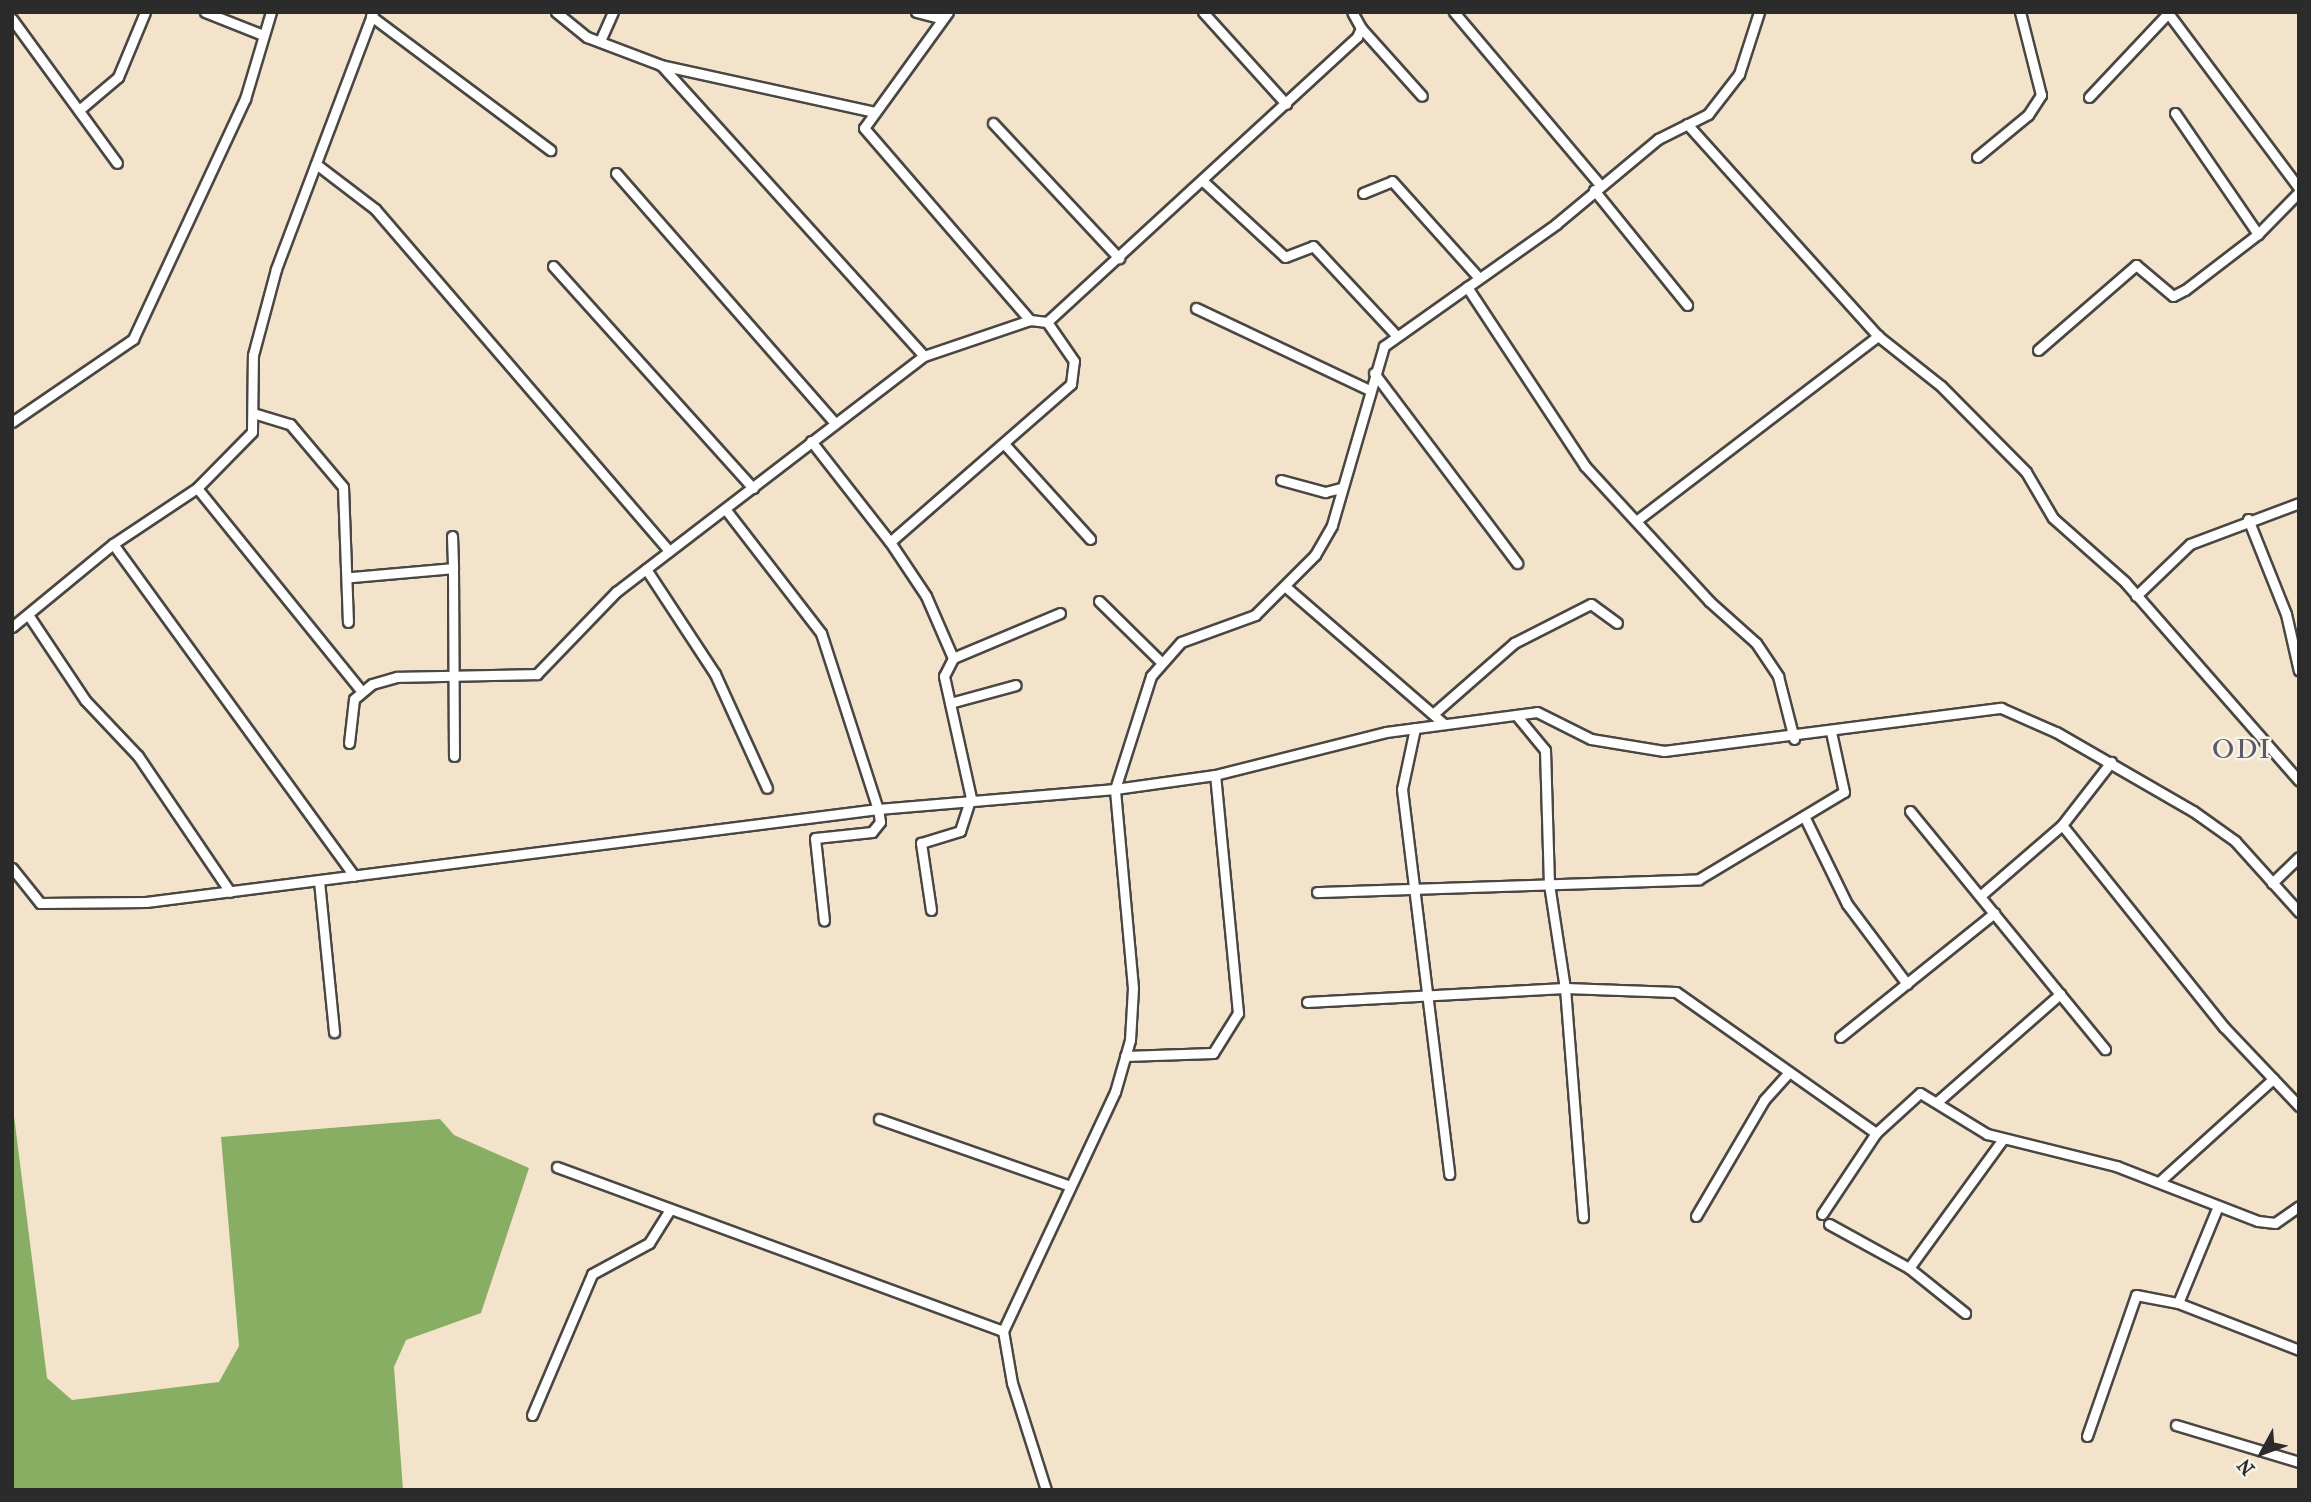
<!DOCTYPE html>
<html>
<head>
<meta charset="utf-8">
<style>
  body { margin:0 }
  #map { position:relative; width:2311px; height:1502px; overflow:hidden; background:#f3e3ca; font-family:"IM FELL French Canon",serif }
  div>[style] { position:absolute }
  .forest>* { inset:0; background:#88ae64 }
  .roads { filter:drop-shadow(2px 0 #494743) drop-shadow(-2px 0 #494743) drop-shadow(0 2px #494743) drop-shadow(0 -2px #494743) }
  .minor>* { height:9px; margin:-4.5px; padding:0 4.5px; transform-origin:4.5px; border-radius:4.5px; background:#fff }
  span { translate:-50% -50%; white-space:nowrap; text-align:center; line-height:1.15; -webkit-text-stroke:5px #f7f3e8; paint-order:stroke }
  .quarter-label { font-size:28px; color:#5d596a; letter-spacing:2px }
  .frame { position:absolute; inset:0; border:14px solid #2b2b2b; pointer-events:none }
  .north { position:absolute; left:2227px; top:1418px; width:70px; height:70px; -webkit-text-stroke:5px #f7f3e8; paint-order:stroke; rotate:229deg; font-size:19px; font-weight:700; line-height:28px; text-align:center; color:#2b2b2b }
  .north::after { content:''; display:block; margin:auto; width:24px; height:32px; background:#2b2b2b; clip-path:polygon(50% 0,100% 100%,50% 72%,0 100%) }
</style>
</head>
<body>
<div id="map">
  <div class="forest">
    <div style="clip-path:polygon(12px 1100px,47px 1378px,72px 1400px,219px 1382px,239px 1346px,221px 1137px,440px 1119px,454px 1135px,529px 1168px,481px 1313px,406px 1340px,394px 1367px,403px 1490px,12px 1490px)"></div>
  </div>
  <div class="roads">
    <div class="minor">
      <div style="left:205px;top:12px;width:62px;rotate:21.6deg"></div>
      <div style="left:556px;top:12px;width:40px;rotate:39deg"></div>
      <div style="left:587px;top:37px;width:79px;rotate:20.7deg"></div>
      <div style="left:661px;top:65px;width:219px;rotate:12.4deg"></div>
      <div style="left:916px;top:12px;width:25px;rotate:14deg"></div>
      <div style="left:948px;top:12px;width:143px;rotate:125.9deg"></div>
      <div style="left:864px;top:128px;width:254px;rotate:49.2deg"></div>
      <div style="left:1203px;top:12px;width:124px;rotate:47.9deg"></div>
      <div style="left:1454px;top:12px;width:226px;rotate:49.8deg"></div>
      <div style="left:2168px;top:13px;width:219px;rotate:53.2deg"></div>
      <div style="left:371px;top:16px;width:224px;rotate:36.8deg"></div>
      <div style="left:12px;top:19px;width:178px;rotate:53.9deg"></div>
      <div style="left:1361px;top:28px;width:91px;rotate:48.1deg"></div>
      <div style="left:600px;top:41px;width:32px;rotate:-66deg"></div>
      <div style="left:661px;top:65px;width:392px;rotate:47.9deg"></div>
      <div style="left:2089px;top:97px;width:117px;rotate:-46.7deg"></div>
      <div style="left:79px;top:110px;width:51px;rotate:-40.2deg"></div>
      <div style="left:118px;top:77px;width:70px;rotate:-67.4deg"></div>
      <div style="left:2175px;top:113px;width:147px;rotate:55.6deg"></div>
      <div style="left:993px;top:123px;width:185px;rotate:47deg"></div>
      <div style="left:1687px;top:124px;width:285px;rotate:48deg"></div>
      <div style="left:1878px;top:336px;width:80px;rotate:38.4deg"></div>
      <div style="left:1941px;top:386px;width:121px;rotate:45.3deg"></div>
      <div style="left:2026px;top:472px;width:53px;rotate:59.6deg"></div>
      <div style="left:2053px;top:518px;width:96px;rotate:41.6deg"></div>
      <div style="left:2125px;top:582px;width:264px;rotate:48.8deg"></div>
      <div style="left:1977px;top:157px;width:66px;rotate:-39.5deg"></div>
      <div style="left:2028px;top:115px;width:24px;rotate:-57deg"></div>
      <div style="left:2041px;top:95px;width:86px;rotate:-104.2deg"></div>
      <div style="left:316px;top:164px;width:74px;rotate:37.3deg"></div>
      <div style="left:375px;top:209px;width:451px;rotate:49.3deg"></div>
      <div style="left:616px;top:173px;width:331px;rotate:48.8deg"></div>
      <div style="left:1204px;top:182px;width:110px;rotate:42.8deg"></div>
      <div style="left:1285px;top:257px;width:30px;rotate:-21deg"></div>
      <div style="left:1313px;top:246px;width:123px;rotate:47deg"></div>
      <div style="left:1594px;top:190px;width:148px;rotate:51deg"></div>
      <div style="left:1363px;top:193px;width:31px;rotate:-22deg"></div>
      <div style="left:1392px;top:181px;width:129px;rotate:48.1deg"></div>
      <div style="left:553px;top:266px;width:299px;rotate:48deg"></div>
      <div style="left:1467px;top:287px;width:214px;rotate:56.6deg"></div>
      <div style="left:1585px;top:466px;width:183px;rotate:47.4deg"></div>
      <div style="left:1709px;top:601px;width:63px;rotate:41.8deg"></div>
      <div style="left:1756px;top:643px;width:40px;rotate:56deg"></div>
      <div style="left:1778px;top:676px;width:65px;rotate:75.7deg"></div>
      <div style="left:1196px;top:308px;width:189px;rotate:25.3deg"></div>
      <div style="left:2038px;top:350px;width:130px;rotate:-40.9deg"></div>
      <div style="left:2136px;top:265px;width:48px;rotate:40deg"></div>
      <div style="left:2173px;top:296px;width:13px;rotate:-27deg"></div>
      <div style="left:2185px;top:290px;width:92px;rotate:-37.5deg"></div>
      <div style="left:2258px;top:234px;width:59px;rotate:-45.7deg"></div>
      <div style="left:1374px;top:373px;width:238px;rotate:53deg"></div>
      <div style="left:253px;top:413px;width:39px;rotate:17deg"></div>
      <div style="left:290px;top:424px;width:82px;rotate:49.9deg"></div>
      <div style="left:343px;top:487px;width:135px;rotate:87.9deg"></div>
      <div style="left:12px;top:422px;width:147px;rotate:-34.4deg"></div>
      <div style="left:133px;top:339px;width:265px;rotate:-65deg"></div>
      <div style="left:245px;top:99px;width:91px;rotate:-73.4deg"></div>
      <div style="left:811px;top:441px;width:128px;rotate:52deg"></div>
      <div style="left:890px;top:542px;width:240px;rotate:-41.1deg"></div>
      <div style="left:1071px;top:384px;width:23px;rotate:-83deg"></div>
      <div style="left:1074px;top:361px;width:47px;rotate:-124.7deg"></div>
      <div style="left:1007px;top:447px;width:124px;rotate:47.9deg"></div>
      <div style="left:1281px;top:480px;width:46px;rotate:15.3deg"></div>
      <div style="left:1325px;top:492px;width:16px;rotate:-14deg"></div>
      <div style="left:197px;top:488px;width:262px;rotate:51deg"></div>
      <div style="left:726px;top:510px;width:155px;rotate:52.3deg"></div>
      <div style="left:821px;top:633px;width:185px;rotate:72.1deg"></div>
      <div style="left:878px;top:809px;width:13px;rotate:81deg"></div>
      <div style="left:880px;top:822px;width:13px;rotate:129deg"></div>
      <div style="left:872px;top:832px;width:57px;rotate:174deg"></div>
      <div style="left:815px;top:838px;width:83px;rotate:83.8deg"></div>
      <div style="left:2248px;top:519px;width:102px;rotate:68.2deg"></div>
      <div style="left:2286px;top:614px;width:58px;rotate:77.2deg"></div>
      <div style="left:1636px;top:521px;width:305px;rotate:-37.4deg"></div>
      <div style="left:452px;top:536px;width:32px;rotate:88deg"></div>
      <div style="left:890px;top:542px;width:65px;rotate:56.3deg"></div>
      <div style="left:926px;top:596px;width:68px;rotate:66.5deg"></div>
      <div style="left:953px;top:658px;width:116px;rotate:-22.8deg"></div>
      <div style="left:113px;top:544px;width:410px;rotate:54deg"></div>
      <div style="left:646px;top:569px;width:126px;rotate:56.7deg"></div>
      <div style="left:715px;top:674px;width:125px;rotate:65.5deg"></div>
      <div style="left:351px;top:577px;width:102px;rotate:-5deg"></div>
      <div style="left:453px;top:568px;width:188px;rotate:89.7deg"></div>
      <div style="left:1287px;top:588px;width:208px;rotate:40.9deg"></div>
      <div style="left:2136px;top:596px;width:75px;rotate:-43.9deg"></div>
      <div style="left:2190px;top:544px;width:116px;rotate:-20.6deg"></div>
      <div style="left:1099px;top:601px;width:84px;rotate:44.5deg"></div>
      <div style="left:29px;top:616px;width:101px;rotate:56.3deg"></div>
      <div style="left:85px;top:700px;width:77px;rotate:46.6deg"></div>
      <div style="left:138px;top:756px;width:164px;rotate:55.9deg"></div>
      <div style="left:12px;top:627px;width:131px;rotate:-39.4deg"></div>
      <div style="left:113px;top:544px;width:101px;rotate:-33.7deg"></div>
      <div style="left:197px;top:488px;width:78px;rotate:-45.5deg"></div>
      <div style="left:252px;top:432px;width:77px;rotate:-89.3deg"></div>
      <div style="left:253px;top:355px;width:89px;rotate:-75deg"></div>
      <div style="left:276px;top:269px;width:275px;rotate:-69.3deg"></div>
      <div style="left:950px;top:703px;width:68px;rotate:-15.3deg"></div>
      <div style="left:1433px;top:714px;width:108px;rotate:-41.2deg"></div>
      <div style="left:1514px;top:643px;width:86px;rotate:-26.9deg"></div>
      <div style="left:1591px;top:604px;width:32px;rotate:36deg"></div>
      <div style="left:1516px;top:715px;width:45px;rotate:50.4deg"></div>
      <div style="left:1545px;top:750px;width:134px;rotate:88.3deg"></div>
      <div style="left:1549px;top:884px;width:105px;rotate:81.3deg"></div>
      <div style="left:1565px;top:988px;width:230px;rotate:85.5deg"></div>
      <div style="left:1415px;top:728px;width:62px;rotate:102deg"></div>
      <div style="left:1402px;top:789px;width:388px;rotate:83deg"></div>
      <div style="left:349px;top:743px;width:44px;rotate:-83.5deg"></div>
      <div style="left:354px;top:699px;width:23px;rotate:-40deg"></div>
      <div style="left:372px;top:684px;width:26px;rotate:-16deg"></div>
      <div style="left:397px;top:677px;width:140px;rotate:-1.2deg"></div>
      <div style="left:537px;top:674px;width:114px;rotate:-46.1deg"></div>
      <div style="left:616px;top:592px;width:388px;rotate:-37.5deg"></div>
      <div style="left:924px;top:356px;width:112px;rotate:-18.8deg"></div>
      <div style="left:1030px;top:320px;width:17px;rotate:7deg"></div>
      <div style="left:1047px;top:322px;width:421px;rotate:-42.6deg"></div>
      <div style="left:1357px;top:37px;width:10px;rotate:-66deg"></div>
      <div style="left:1361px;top:28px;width:18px;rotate:-119deg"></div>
      <div style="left:1910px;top:811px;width:308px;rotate:50.7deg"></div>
      <div style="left:1804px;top:816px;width:98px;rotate:64deg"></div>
      <div style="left:1847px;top:904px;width:100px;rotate:53.1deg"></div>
      <div style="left:2062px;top:825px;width:259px;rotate:51.3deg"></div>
      <div style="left:2224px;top:1027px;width:109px;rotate:46.5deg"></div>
      <div style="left:12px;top:868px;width:45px;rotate:51.3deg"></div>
      <div style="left:40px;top:903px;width:106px;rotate:-0.5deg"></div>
      <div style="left:146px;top:902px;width:738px;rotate:-7.24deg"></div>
      <div style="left:878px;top:809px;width:238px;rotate:-4.8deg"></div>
      <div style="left:1115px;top:789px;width:101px;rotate:-8deg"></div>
      <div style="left:1215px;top:775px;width:176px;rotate:-14.1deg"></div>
      <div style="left:1386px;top:732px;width:152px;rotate:-7.5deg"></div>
      <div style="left:1537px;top:712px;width:60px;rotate:26.6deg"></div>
      <div style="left:1591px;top:739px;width:74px;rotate:9.3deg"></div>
      <div style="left:1664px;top:751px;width:340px;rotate:-7.3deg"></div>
      <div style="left:2001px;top:708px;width:60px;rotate:23.6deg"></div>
      <div style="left:2056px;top:732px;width:158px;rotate:30deg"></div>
      <div style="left:2193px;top:811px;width:52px;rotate:35.5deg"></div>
      <div style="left:2235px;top:841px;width:96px;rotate:48deg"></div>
      <div style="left:319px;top:881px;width:152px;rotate:84.3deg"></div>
      <div style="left:2272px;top:883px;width:37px;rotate:-44deg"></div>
      <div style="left:1317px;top:892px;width:382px;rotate:-1.9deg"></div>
      <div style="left:1699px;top:879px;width:169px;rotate:-31deg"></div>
      <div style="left:1844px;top:792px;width:61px;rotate:-102.2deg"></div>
      <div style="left:1980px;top:896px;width:108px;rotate:-40.9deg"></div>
      <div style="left:2062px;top:825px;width:80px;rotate:-52.1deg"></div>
      <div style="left:931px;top:910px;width:68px;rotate:-98.5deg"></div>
      <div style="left:921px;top:843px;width:41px;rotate:-17.1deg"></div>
      <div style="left:960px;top:831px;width:35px;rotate:-72deg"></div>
      <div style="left:971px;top:798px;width:125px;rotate:-102.5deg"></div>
      <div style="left:944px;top:676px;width:20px;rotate:-63deg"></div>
      <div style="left:1307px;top:1002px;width:258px;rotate:-3.1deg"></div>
      <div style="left:1565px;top:988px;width:111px;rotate:2.1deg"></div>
      <div style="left:1676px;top:992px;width:245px;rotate:35.2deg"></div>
      <div style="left:1876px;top:1133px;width:59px;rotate:-42.3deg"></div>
      <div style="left:1920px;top:1093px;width:79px;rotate:31.5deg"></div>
      <div style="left:1987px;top:1134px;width:133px;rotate:13.9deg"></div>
      <div style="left:2116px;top:1166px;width:152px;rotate:21.2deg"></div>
      <div style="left:2258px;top:1221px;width:17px;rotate:7deg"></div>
      <div style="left:2275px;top:1223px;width:29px;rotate:-35deg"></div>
      <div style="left:1840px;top:1037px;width:198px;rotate:-38.8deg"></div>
      <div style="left:1125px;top:1056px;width:88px;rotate:-2deg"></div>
      <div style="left:1213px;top:1053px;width:47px;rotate:-58deg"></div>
      <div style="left:1238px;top:1013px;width:239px;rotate:-95.5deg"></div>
      <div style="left:1937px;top:1102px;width:164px;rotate:-41.3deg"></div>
      <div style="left:879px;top:1119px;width:202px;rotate:19.3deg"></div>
      <div style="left:557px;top:1167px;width:475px;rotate:20.2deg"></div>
      <div style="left:2159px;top:1182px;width:154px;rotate:-42.1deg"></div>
      <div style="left:1822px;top:1214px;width:97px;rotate:-56.3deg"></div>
      <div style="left:1696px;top:1216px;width:134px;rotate:-59.6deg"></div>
      <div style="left:1764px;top:1100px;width:36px;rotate:-48deg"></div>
      <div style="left:1829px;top:1224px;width:91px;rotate:28.8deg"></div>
      <div style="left:1909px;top:1268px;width:72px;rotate:38.8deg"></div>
      <div style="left:1909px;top:1268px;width:160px;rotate:-53.9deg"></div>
      <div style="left:2178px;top:1303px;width:105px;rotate:-67.6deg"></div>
      <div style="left:532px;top:1415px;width:153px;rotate:-66.9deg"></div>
      <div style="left:592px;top:1274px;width:65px;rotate:-28.5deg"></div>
      <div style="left:649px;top:1243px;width:40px;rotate:-58deg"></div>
      <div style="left:2176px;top:1425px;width:128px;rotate:16.7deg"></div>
      <div style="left:2087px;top:1436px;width:149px;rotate:-70.8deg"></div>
      <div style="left:2136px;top:1295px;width:43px;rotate:10.8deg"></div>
      <div style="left:2178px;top:1303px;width:130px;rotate:21.2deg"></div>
      <div style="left:1046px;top:1490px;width:112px;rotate:-107.6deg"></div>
      <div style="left:1012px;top:1383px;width:53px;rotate:-99.8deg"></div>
      <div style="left:1003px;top:1331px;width:264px;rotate:-64.9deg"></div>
      <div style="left:1115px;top:1092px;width:54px;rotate:-73.9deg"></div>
      <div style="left:1130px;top:1040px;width:52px;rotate:-86.7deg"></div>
      <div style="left:1133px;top:988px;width:200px;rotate:-95.2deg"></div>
      <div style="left:1115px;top:789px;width:119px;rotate:-72.3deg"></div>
      <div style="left:1151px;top:676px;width:45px;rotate:-48.6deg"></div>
      <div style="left:1181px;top:642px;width:79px;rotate:-20deg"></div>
      <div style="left:1255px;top:615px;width:85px;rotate:-45deg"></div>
      <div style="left:1315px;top:555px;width:34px;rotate:-60deg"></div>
      <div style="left:1332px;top:525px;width:186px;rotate:-73.8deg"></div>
      <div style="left:1384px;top:346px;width:211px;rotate:-35.3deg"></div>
      <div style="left:1556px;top:224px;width:133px;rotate:-39.8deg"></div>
      <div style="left:1658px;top:139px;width:56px;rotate:-26.6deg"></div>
      <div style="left:1708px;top:114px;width:51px;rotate:-52.2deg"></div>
      <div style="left:1739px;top:74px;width:65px;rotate:-72.1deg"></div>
    </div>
  </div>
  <div class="quarter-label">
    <span style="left:2242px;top:749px">ODI</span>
  </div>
  <div class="frame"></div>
  <div class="north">N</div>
</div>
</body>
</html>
